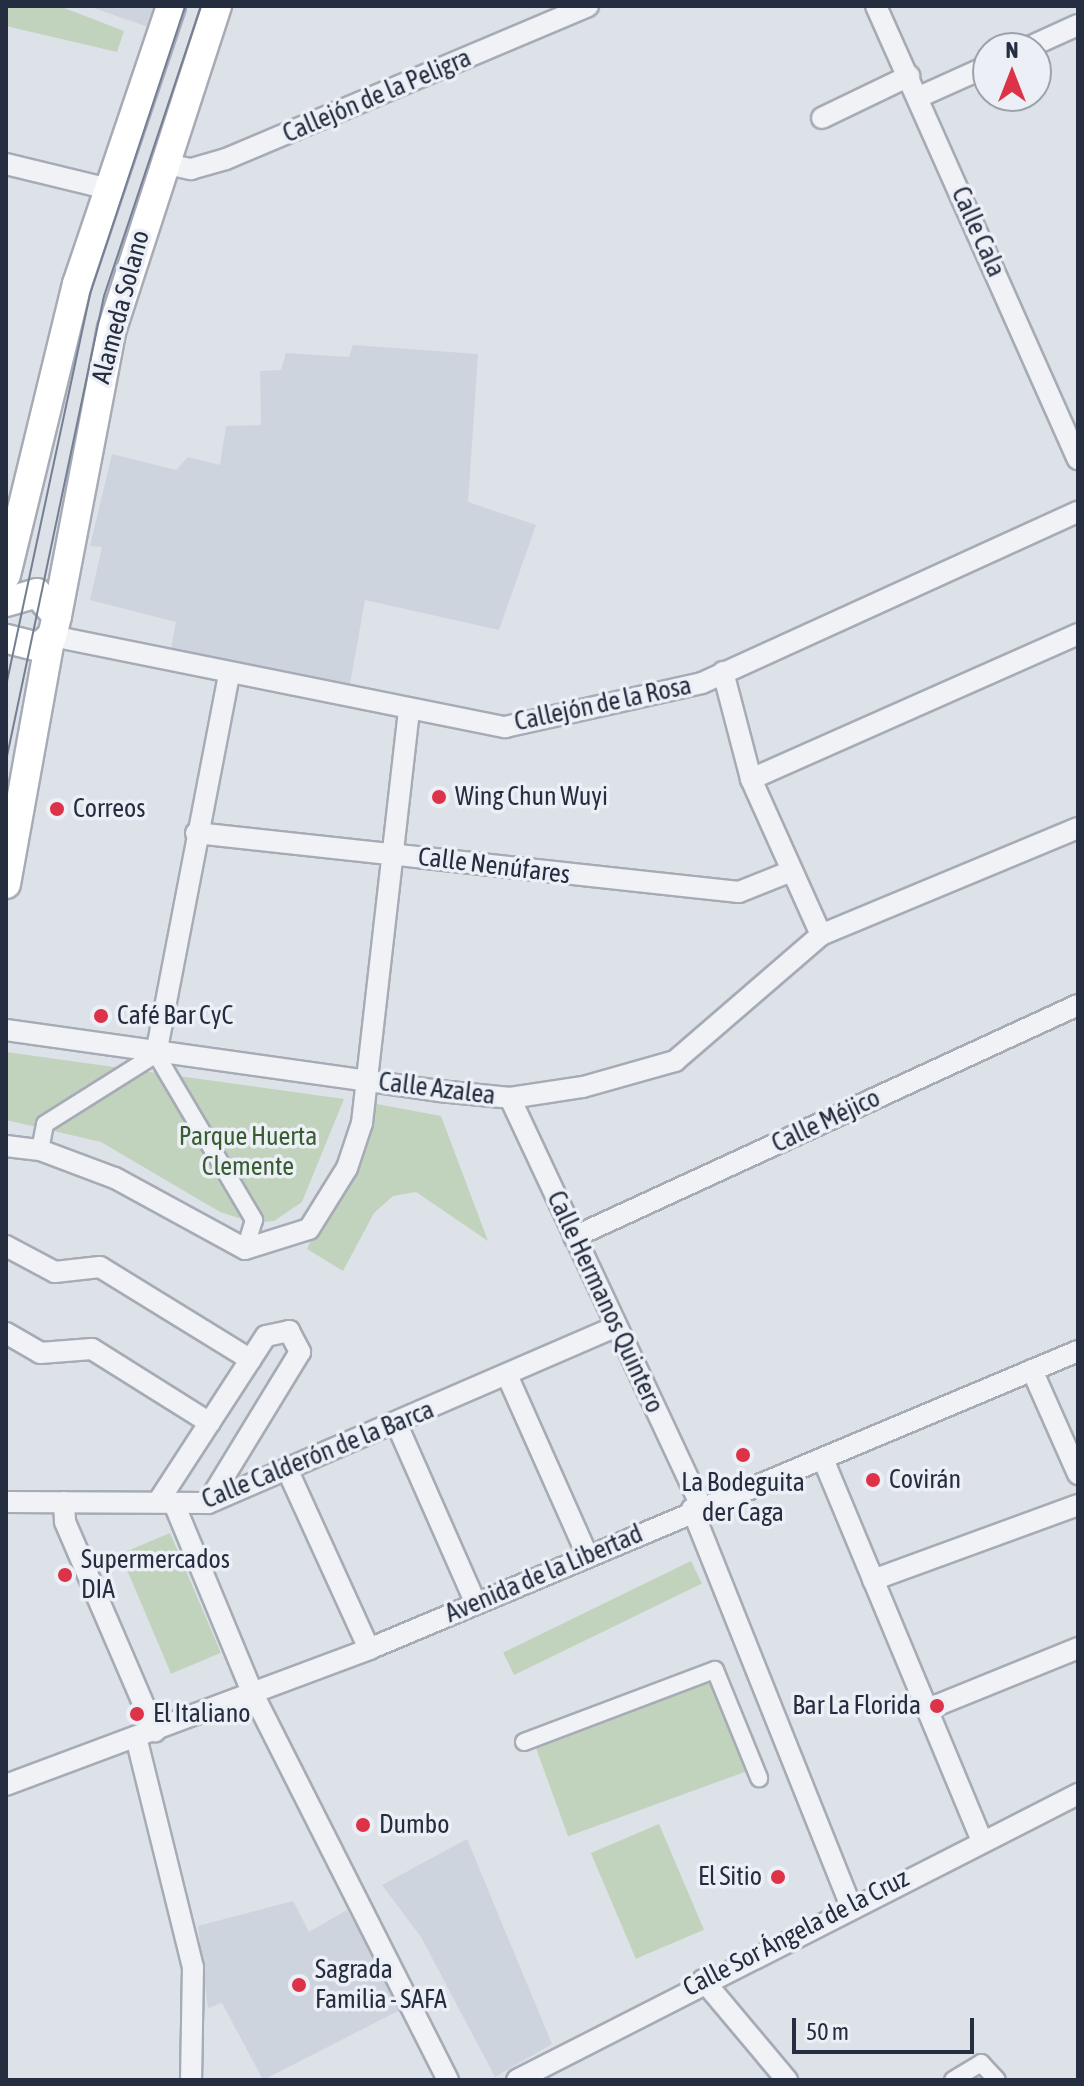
<!DOCTYPE html>
<html>
<head>
<meta charset="utf-8">
<style>
  body { margin:0 }
  #map { position:relative; width:1084px; height:2086px; overflow:hidden; background:#dde1e8; font-family:"Asap Condensed",sans-serif }
  div>[style] { position:absolute }
  .built>* { inset:0; background:#ced4de }
  .green>* { inset:0; background:#c2d3bd; transform-origin:0 0 }
  .roads { filter:drop-shadow(2px 0 #a6abb6) drop-shadow(-2px 0 #a6abb6) drop-shadow(0 2px #a6abb6) drop-shadow(0 -2px #a6abb6) }
  .pedestrian>* { height:16px; margin:-8px; padding:0 8px; transform-origin:8px; border-radius:8px; background:#f0f2f6 }
  .minor>* { height:20px; margin:-10px; padding:0 10px; transform-origin:10px; border-radius:10px; background:#f0f2f6 }
  .secondary>* { height:28px; margin:-14px; padding:0 14px; transform-origin:14px; border-radius:14px; background:#fff }
  .tram>* { height:2px; margin:-1px; padding:0 1px; transform-origin:1px; border-radius:1px; background:#757f93 }
  .dots>* { width:22px; height:22px; translate:-50% -50%; box-sizing:border-box; border:4px solid #ecf0f6; border-radius:50% }
  span { translate:-50% -50%; white-space:nowrap; text-align:center; line-height:1.15; -webkit-text-stroke:7px #ecf0f6; paint-order:stroke }
  .street-label { font-size:26px; color:#252e40 }
  .poi-label { font-size:26px; color:#252e40 }
  .left { translate:0 -50%; text-align:left }
  .right { translate:-100% -50%; text-align:right }
  .park-label { font-size:26px; color:#385d31 }
  .frame { position:absolute; inset:0; border:8px solid #252e40; pointer-events:none }
  .north { position:absolute; left:972px; top:32px; width:80px; height:80px; box-sizing:border-box; background:#ecf0f6; border:2px solid #9ca2ad; border-radius:50%; rotate:0deg; font-size:22px; font-weight:700; line-height:32px; text-align:center; color:#252e40 }
  .north::after { content:''; display:block; margin:auto; width:28px; height:36px; background:#dc3348; clip-path:polygon(50% 0,100% 100%,50% 72%,0 100%) }
  .scale { position:absolute; left:792px; top:2018px; width:182px; height:36px; box-sizing:border-box; border:4px solid #252e40; border-top:0; padding-left:10px; font-size:24px; line-height:28px; white-space:nowrap; color:#252e40; -webkit-text-stroke:6px #ecf0f6; paint-order:stroke }
</style>
</head>
<body>
<div id="map">
  <div class="built">
    <div style="clip-path:polygon(88px 6px,155px 6px,148px 27px)"></div>
    <div style="clip-path:polygon(353px 345px,478px 354px,468px 502px,536px 525px,499px 630px,365px 600px,350px 684px,171px 649px,176px 622px,90px 600px,102px 547px,90px 546px,112px 454px,176px 470px,188px 457px,220px 465px,226px 426px,261px 425px,260px 371px,281px 370px,286px 353px,349px 357px)"></div>
    <div style="clip-path:polygon(467px 1839px,552px 2044px,495px 2077px,421px 1937px,382px 1885px)"></div>
    <div style="clip-path:polygon(293px 1901px,309px 1932px,347px 1910px,404px 2008px,263px 2080px,222px 2003px,208px 2008px,198px 1926px)"></div>
  </div>
  <div class="green">
    <div style="clip-path:polygon(6px 6px,59px 6px,124px 31px,117px 52px,6px 26px)"></div>
    <div style="clip-path:polygon(6px 1052px,344px 1099px,302px 1202px,274px 1221px,254px 1223px,220px 1212px,101px 1142px,6px 1120px)"></div>
    <div style="clip-path:polygon(371px 1103px,441px 1116px,488px 1241px,416px 1192px,393px 1196px,374px 1213px,343px 1271px,307px 1249px)"></div>
    <div style="left:170px;top:1533px;width:130px;height:54px;rotate:67deg"></div>
    <div style="left:691px;top:1561px;width:25px;height:209px;rotate:64deg"></div>
    <div style="left:713px;top:1676px;width:101px;height:191px;rotate:70deg"></div>
    <div style="left:659px;top:1824px;width:115px;height:74px;rotate:67deg"></div>
  </div>
  <div class="roads">
    <div class="pedestrian">
      <div style="left:40px;top:1150px;width:26px;rotate:-79deg"></div>
      <div style="left:45px;top:1124px;width:131px;rotate:-32.2deg"></div>
      <div style="left:156px;top:1054px;width:193px;rotate:59.4deg"></div>
      <div style="left:254px;top:1220px;width:30px;rotate:107deg"></div>
      <div style="left:524px;top:1742px;width:204px;rotate:-20.7deg"></div>
      <div style="left:715px;top:1670px;width:117px;rotate:67.8deg"></div>
      <div style="left:953px;top:2080px;width:33px;rotate:-31deg"></div>
      <div style="left:981px;top:2063px;width:23px;rotate:47deg"></div>
    </div>
    <div class="minor">
      <div style="left:876px;top:6px;width:496px;rotate:66deg"></div>
      <div style="left:1027px;top:48px;width:56px;rotate:-24.3deg"></div>
      <div style="left:919px;top:97px;width:76px;rotate:-24.2deg"></div>
      <div style="left:822px;top:118px;width:97px;rotate:-25.8deg"></div>
      <div style="left:162px;top:163px;width:30px;rotate:12deg"></div>
      <div style="left:191px;top:169px;width:36px;rotate:-16deg"></div>
      <div style="left:226px;top:159px;width:393px;rotate:-22.9deg"></div>
      <div style="left:6px;top:164px;width:106px;rotate:13.6deg"></div>
      <div style="left:52px;top:636px;width:462px;rotate:11.4deg"></div>
      <div style="left:505px;top:727px;width:202px;rotate:-12.6deg"></div>
      <div style="left:702px;top:683px;width:413px;rotate:-24.5deg"></div>
      <div style="left:723px;top:672px;width:111px;rotate:75.3deg"></div>
      <div style="left:751px;top:779px;width:171px;rotate:65.8deg"></div>
      <div style="left:751px;top:779px;width:358px;rotate:-23.9deg"></div>
      <div style="left:196px;top:833px;width:546px;rotate:6.2deg"></div>
      <div style="left:739px;top:892px;width:54px;rotate:-21.8deg"></div>
      <div style="left:6px;top:1030px;width:437px;rotate:8deg"></div>
      <div style="left:439px;top:1091px;width:71px;rotate:5.6deg"></div>
      <div style="left:510px;top:1098px;width:74px;rotate:-8.6deg"></div>
      <div style="left:583px;top:1087px;width:96px;rotate:-15.8deg"></div>
      <div style="left:675px;top:1061px;width:193px;rotate:-40.8deg"></div>
      <div style="left:821px;top:935px;width:278px;rotate:-22.6deg"></div>
      <div style="left:156px;top:1054px;width:386px;rotate:-79.1deg"></div>
      <div style="left:510px;top:1098px;width:450px;rotate:64.9deg"></div>
      <div style="left:6px;top:1146px;width:34px;rotate:7deg"></div>
      <div style="left:40px;top:1150px;width:80px;rotate:20.5deg"></div>
      <div style="left:115px;top:1178px;width:148px;rotate:28.6deg"></div>
      <div style="left:245px;top:1249px;width:67px;rotate:-17.4deg"></div>
      <div style="left:309px;top:1229px;width:72px;rotate:-58.1deg"></div>
      <div style="left:347px;top:1168px;width:47px;rotate:-71.6deg"></div>
      <div style="left:362px;top:1123px;width:413px;rotate:-83.5deg"></div>
      <div style="left:574px;top:1237px;width:555px;rotate:-24.72deg"></div>
      <div style="left:6px;top:1246px;width:55px;rotate:28deg"></div>
      <div style="left:55px;top:1272px;width:45px;rotate:-6.3deg"></div>
      <div style="left:100px;top:1267px;width:177px;rotate:31.6deg"></div>
      <div style="left:6px;top:1333px;width:39px;rotate:30deg"></div>
      <div style="left:40px;top:1353px;width:52px;rotate:-4.4deg"></div>
      <div style="left:92px;top:1349px;width:139px;rotate:32.1deg"></div>
      <div style="left:1032px;top:1370px;width:114px;rotate:66.1deg"></div>
      <div style="left:507px;top:1375px;width:199px;rotate:66deg"></div>
      <div style="left:398px;top:1427px;width:193px;rotate:66.2deg"></div>
      <div style="left:823px;top:1459px;width:412px;rotate:67.4deg"></div>
      <div style="left:287px;top:1469px;width:198px;rotate:65.5deg"></div>
      <div style="left:6px;top:1502px;width:202px;rotate:0.3deg"></div>
      <div style="left:208px;top:1503px;width:443px;rotate:-23.4deg"></div>
      <div style="left:64px;top:1502px;width:20px;rotate:87deg"></div>
      <div style="left:65px;top:1522px;width:228px;rotate:66.7deg"></div>
      <div style="left:158px;top:1502px;width:198px;rotate:-57deg"></div>
      <div style="left:266px;top:1336px;width:24px;rotate:-12deg"></div>
      <div style="left:289px;top:1331px;width:24px;rotate:62deg"></div>
      <div style="left:300px;top:1352px;width:177px;rotate:121.4deg"></div>
      <div style="left:175px;top:1506px;width:201px;rotate:67.5deg"></div>
      <div style="left:252px;top:1692px;width:435px;rotate:63.2deg"></div>
      <div style="left:692px;top:1509px;width:428px;rotate:68.2deg"></div>
      <div style="left:873px;top:1580px;width:218px;rotate:-20.1deg"></div>
      <div style="left:928px;top:1709px;width:162px;rotate:-22.1deg"></div>
      <div style="left:136px;top:1737px;width:237px;rotate:76.1deg"></div>
      <div style="left:193px;top:1967px;width:113px;rotate:91deg"></div>
      <div style="left:6px;top:1785px;width:388px;rotate:-20.5deg"></div>
      <div style="left:369px;top:1649px;width:769px;rotate:-22.8deg"></div>
      <div style="left:703px;top:1980px;width:131px;rotate:50deg"></div>
      <div style="left:517px;top:2080px;width:630px;rotate:-27.01deg"></div>
    </div>
    <div class="secondary">
      <div style="left:6px;top:575px;width:300px;rotate:-76.3deg"></div>
      <div style="left:77px;top:284px;width:293px;rotate:-71.3deg"></div>
      <div style="left:6px;top:602px;width:32px;rotate:-16deg"></div>
      <div style="left:37px;top:593px;width:30px;rotate:49deg"></div>
      <div style="left:57px;top:616px;width:21px;rotate:104deg"></div>
      <div style="left:52px;top:636px;width:17px;rotate:140deg"></div>
      <div style="left:39px;top:647px;width:34px;rotate:-166deg"></div>
      <div style="left:57px;top:616px;width:292px;rotate:-79.2deg"></div>
      <div style="left:112px;top:329px;width:340px;rotate:-72deg"></div>
      <div style="left:6px;top:884px;width:249px;rotate:-79.8deg"></div>
    </div>
  </div>
  <div class="tram">
    <div style="left:6px;top:686px;width:401px;rotate:-77.9deg"></div>
    <div style="left:90px;top:294px;width:303px;rotate:-71.7deg"></div>
    <div style="left:6px;top:761px;width:475px;rotate:-78.1deg"></div>
    <div style="left:104px;top:296px;width:306px;rotate:-71.5deg"></div>
  </div>
  <div class="dots">
    <div style="left:439px;top:797px;background:#dc3348"></div>
    <div style="left:57px;top:809px;background:#dc3348"></div>
    <div style="left:101px;top:1016px;background:#dc3348"></div>
    <div style="left:743px;top:1455px;background:#dc3348"></div>
    <div style="left:873px;top:1480px;background:#dc3348"></div>
    <div style="left:65px;top:1575px;background:#dc3348"></div>
    <div style="left:937px;top:1706px;background:#dc3348"></div>
    <div style="left:137px;top:1714px;background:#dc3348"></div>
    <div style="left:363px;top:1825px;background:#dc3348"></div>
    <div style="left:778px;top:1877px;background:#dc3348"></div>
    <div style="left:299px;top:1985px;background:#dc3348"></div>
  </div>
  <div class="street-label">
    <span style="left:377px;top:96px;rotate:-23deg">Callejón de la Peligra</span>
    <span style="left:978px;top:232px;rotate:66deg">Calle Cala</span>
    <span style="left:121px;top:307px;rotate:-75deg">Alameda Solano</span>
    <span style="left:603px;top:704px;rotate:-12deg">Callejón de la Rosa</span>
    <span style="left:494px;top:866px;rotate:7deg">Calle Nenúfares</span>
    <span style="left:437px;top:1089px;rotate:7deg">Calle Azalea</span>
    <span style="left:826px;top:1121px;rotate:-25deg">Calle Méjico</span>
    <span style="left:605px;top:1302px;rotate:65deg">Calle Hermanos Quintero</span>
    <span style="left:318px;top:1455px;rotate:-22deg">Calle Calderón de la Barca</span>
    <span style="left:544px;top:1574px;rotate:-23deg">Avenida de la Libertad</span>
    <span style="left:796px;top:1933px;rotate:-27deg">Calle Sor Ángela de la Cruz</span>
  </div>
  <div class="poi-label">
    <span class="left" style="left:455px;top:797px">Wing Chun Wuyi</span>
    <span class="left" style="left:73px;top:809px">Correos</span>
    <span class="left" style="left:117px;top:1016px">Café Bar CyC</span>
    <span class="left" style="left:889px;top:1480px">Covirán</span>
    <span style="left:743px;top:1498px">La Bodeguita<br>der Caga</span>
    <span class="left" style="left:81px;top:1575px">Supermercados<br>DIA</span>
    <span class="right" style="left:921px;top:1706px">Bar La Florida</span>
    <span class="left" style="left:153px;top:1714px">El Italiano</span>
    <span class="left" style="left:379px;top:1825px">Dumbo</span>
    <span class="right" style="left:762px;top:1877px">El Sitio</span>
    <span class="left" style="left:315px;top:1985px">Sagrada<br>Familia - SAFA</span>
  </div>
  <div class="park-label">
    <span style="left:248px;top:1152px">Parque Huerta<br>Clemente</span>
  </div>
  <div class="frame"></div>
  <div class="north">N</div>
  <div class="scale">50 m</div>
</div>
</body>
</html>
